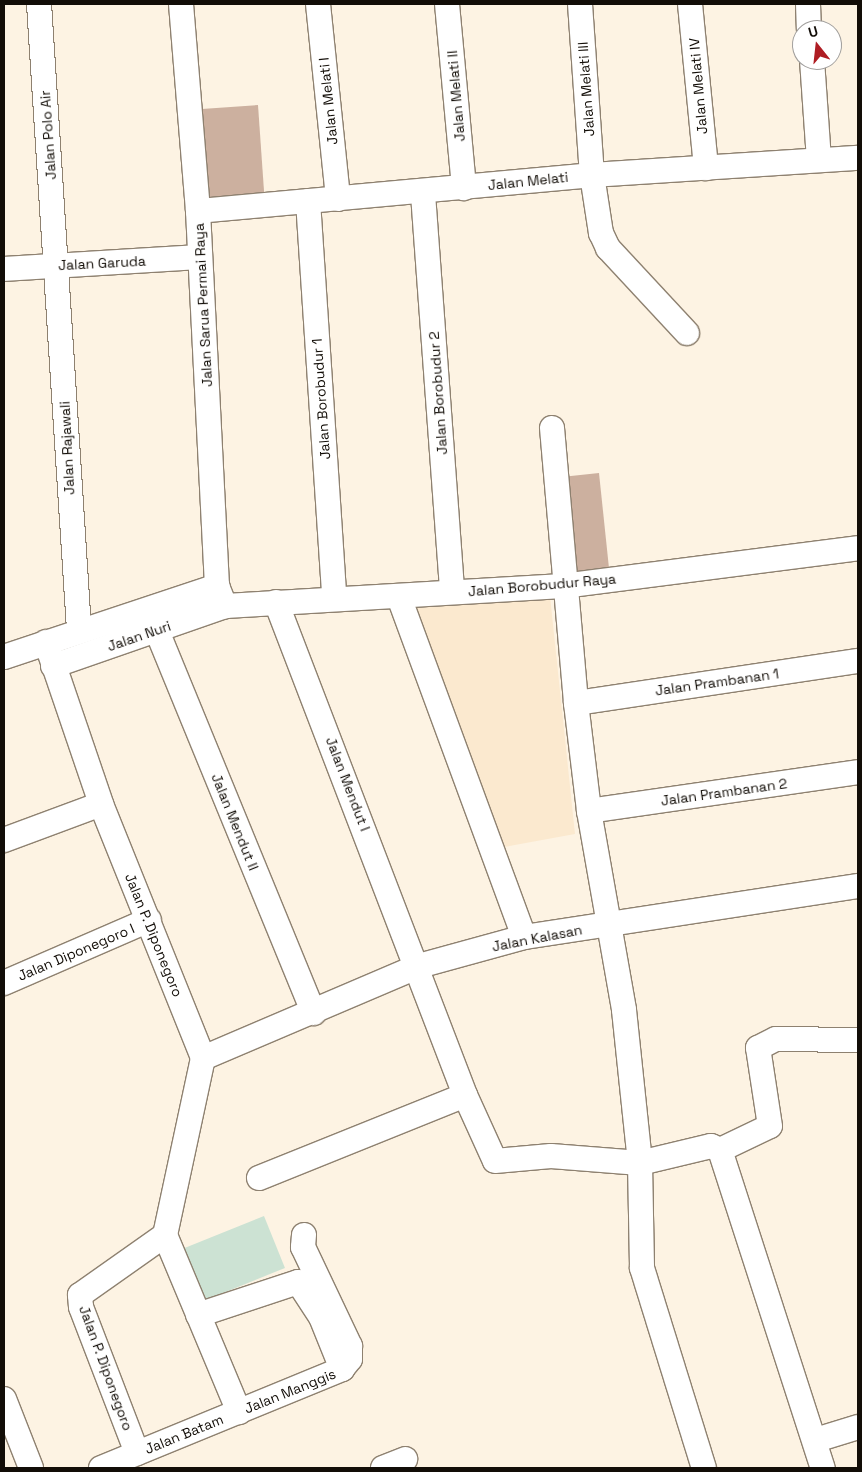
<!DOCTYPE html>
<html>
<head>
<meta charset="utf-8">
<style>
  body { margin:0 }
  #map { position:relative; width:862px; height:1472px; overflow:hidden; background:#fdf3e3; font-family:"Space Grotesk",sans-serif }
  div>[style] { position:absolute }
  .built>* { inset:0; background:#fbe9cf }
  .green>* { inset:0; background:#cce2d3; transform-origin:0 0 }
  .building>* { inset:0; background:#ccb09f; transform-origin:0 0 }
  .roads { filter:drop-shadow(1px 0 #8e8170) drop-shadow(-1px 0 #8e8170) drop-shadow(0 1px #8e8170) drop-shadow(0 -1px #8e8170) }
  .minor>* { height:24px; margin:-12px; padding:0 12px; transform-origin:12px; border-radius:12px; background:#fff }
  span { translate:-50% -50%; white-space:nowrap; text-align:center; line-height:1.15; -webkit-text-stroke:5px #fff; paint-order:stroke }
  .street-label { font-size:14px; color:#120d07 }
  .frame { position:absolute; inset:0; border:5px solid #120d07; pointer-events:none }
  .north { position:absolute; left:792px; top:20px; width:50px; height:50px; box-sizing:border-box; background:#fff; border:1px solid #a09e9c; border-radius:50%; rotate:344deg; font-size:14px; font-weight:700; line-height:20px; text-align:center; color:#120d07 }
  .north::after { content:''; display:block; margin:auto; width:18px; height:22px; background:#af1d23; clip-path:polygon(50% 0,100% 100%,50% 72%,0 100%) }
</style>
</head>
<body>
<div id="map">
  <div class="built">
    <div style="clip-path:polygon(550px 596px,575px 834px,499px 848px,411px 604px)"></div>
  </div>
  <div class="green">
    <div style="left:264px;top:1216px;width:56px;height:87px;rotate:68deg"></div>
  </div>
  <div class="building">
    <div style="left:258px;top:105px;width:92px;height:60px;rotate:86deg"></div>
    <div style="left:599px;top:473px;width:100px;height:40px;rotate:84deg"></div>
  </div>
  <div class="roads">
    <div class="minor">
      <div style="left:39px;top:4px;width:626px;rotate:86.34deg"></div>
      <div style="left:181px;top:4px;width:208px;rotate:85.3deg"></div>
      <div style="left:198px;top:211px;width:375px;rotate:87.1deg"></div>
      <div style="left:217px;top:586px;width:22px;rotate:68deg"></div>
      <div style="left:318px;top:4px;width:196px;rotate:84.1deg"></div>
      <div style="left:447px;top:4px;width:185px;rotate:84.7deg"></div>
      <div style="left:580px;top:4px;width:171px;rotate:86deg"></div>
      <div style="left:592px;top:175px;width:59px;rotate:81.2deg"></div>
      <div style="left:601px;top:233px;width:17px;rotate:65deg"></div>
      <div style="left:608px;top:248px;width:116px;rotate:47.1deg"></div>
      <div style="left:690px;top:4px;width:165px;rotate:84.4deg"></div>
      <div style="left:808px;top:4px;width:26px;rotate:88deg"></div>
      <div style="left:812px;top:60px;width:100px;rotate:86deg"></div>
      <div style="left:423px;top:194px;width:399px;rotate:85.8deg"></div>
      <div style="left:308px;top:201px;width:397px;rotate:86.2deg"></div>
      <div style="left:198px;top:211px;width:396px;rotate:-5.2deg"></div>
      <div style="left:592px;top:175px;width:267px;rotate:-3.7deg"></div>
      <div style="left:4px;top:269px;width:196px;rotate:-3.5deg"></div>
      <div style="left:552px;top:428px;width:276px;rotate:85deg"></div>
      <div style="left:576px;top:703px;width:109px;rotate:83.1deg"></div>
      <div style="left:589px;top:811px;width:202px;rotate:80deg"></div>
      <div style="left:624px;top:1010px;width:154px;rotate:84deg"></div>
      <div style="left:640px;top:1163px;width:105px;rotate:88.9deg"></div>
      <div style="left:642px;top:1268px;width:209px;rotate:72.8deg"></div>
      <div style="left:399px;top:597px;width:362px;rotate:69.8deg"></div>
      <div style="left:276px;top:602px;width:528px;rotate:69.02deg"></div>
      <div style="left:465px;top:1095px;width:72px;rotate:65.6deg"></div>
      <div style="left:495px;top:1161px;width:56px;rotate:-5.1deg"></div>
      <div style="left:551px;top:1156px;width:89px;rotate:4.5deg"></div>
      <div style="left:640px;top:1163px;width:73px;rotate:-13.5deg"></div>
      <div style="left:711px;top:1146px;width:10px;rotate:24deg"></div>
      <div style="left:720px;top:1150px;width:334px;rotate:72.1deg"></div>
      <div style="left:225px;top:606px;width:339px;rotate:-3.4deg"></div>
      <div style="left:563px;top:586px;width:297px;rotate:-7.3deg"></div>
      <div style="left:157px;top:631px;width:413px;rotate:67.7deg"></div>
      <div style="left:46px;top:642px;width:171px;rotate:71.2deg"></div>
      <div style="left:101px;top:804px;width:274px;rotate:68.1deg"></div>
      <div style="left:203px;top:1058px;width:181px;rotate:102.1deg"></div>
      <div style="left:165px;top:1235px;width:192px;rotate:67.3deg"></div>
      <div style="left:4px;top:657px;width:225px;rotate:-18.4deg"></div>
      <div style="left:53px;top:666px;width:182px;rotate:-19.2deg"></div>
      <div style="left:576px;top:703px;width:285px;rotate:-8.5deg"></div>
      <div style="left:589px;top:811px;width:272px;rotate:-8.2deg"></div>
      <div style="left:4px;top:840px;width:103px;rotate:-20.4deg"></div>
      <div style="left:4px;top:983px;width:158px;rotate:-23.5deg"></div>
      <div style="left:203px;top:1058px;width:235px;rotate:-23.1deg"></div>
      <div style="left:419px;top:966px;width:109px;rotate:-15.4deg"></div>
      <div style="left:524px;top:937px;width:338px;rotate:-8.7deg"></div>
      <div style="left:720px;top:1150px;width:55px;rotate:-25.6deg"></div>
      <div style="left:770px;top:1126px;width:79px;rotate:-98.7deg"></div>
      <div style="left:758px;top:1048px;width:20px;rotate:-27deg"></div>
      <div style="left:776px;top:1039px;width:82px;rotate:0.7deg"></div>
      <div style="left:259px;top:1178px;width:222px;rotate:-21.9deg"></div>
      <div style="left:304px;top:1235px;width:12px;rotate:95deg"></div>
      <div style="left:303px;top:1247px;width:110px;rotate:64.6deg"></div>
      <div style="left:350px;top:1346px;width:13px;rotate:90deg"></div>
      <div style="left:350px;top:1359px;width:13px;rotate:129deg"></div>
      <div style="left:198px;top:1315px;width:105px;rotate:-18.3deg"></div>
      <div style="left:298px;top:1282px;width:42px;rotate:56.7deg"></div>
      <div style="left:321px;top:1317px;width:56px;rotate:68deg"></div>
      <div style="left:4px;top:1399px;width:74px;rotate:68.6deg"></div>
      <div style="left:816px;top:1440px;width:44px;rotate:-17.2deg"></div>
      <div style="left:137px;top:1453px;width:156px;rotate:-111deg"></div>
      <div style="left:81px;top:1307px;width:12px;rotate:-95deg"></div>
      <div style="left:80px;top:1295px;width:104px;rotate:-35.2deg"></div>
      <div style="left:101px;top:1468px;width:261px;rotate:-22.3deg"></div>
      <div style="left:383px;top:1468px;width:24px;rotate:-22deg"></div>
    </div>
  </div>
  <div class="street-label">
    <span style="left:698px;top:86px;rotate:-95deg">Jalan Melati IV</span>
    <span style="left:586px;top:89px;rotate:-94deg">Jalan Melati III</span>
    <span style="left:456px;top:96px;rotate:-95deg">Jalan Melati II</span>
    <span style="left:328px;top:101px;rotate:-96deg">Jalan Melati I</span>
    <span style="left:48px;top:135px;rotate:-94deg">Jalan Polo Air</span>
    <span style="left:528px;top:181px;rotate:-6deg">Jalan Melati</span>
    <span style="left:102px;top:263px;rotate:-3deg">Jalan Garuda</span>
    <span style="left:203px;top:305px;rotate:-93deg">Jalan Sarua Permai Raya</span>
    <span style="left:438px;top:393px;rotate:-94deg">Jalan Borobudur 2</span>
    <span style="left:321px;top:399px;rotate:-94deg">Jalan Borobudur 1</span>
    <span style="left:67px;top:448px;rotate:-93deg">Jalan Rajawali</span>
    <span style="left:542px;top:585px;rotate:-5deg">Jalan Borobudur Raya</span>
    <span style="left:139px;top:636px;rotate:-19deg">Jalan Nuri</span>
    <span style="left:717px;top:682px;rotate:-8deg">Jalan Prambanan 1</span>
    <span style="left:348px;top:784px;rotate:69deg">Jalan Mendut I</span>
    <span style="left:724px;top:792px;rotate:-8deg">Jalan Prambanan 2</span>
    <span style="left:235px;top:822px;rotate:68deg">Jalan Mendut II</span>
    <span style="left:154px;top:935px;rotate:68deg">Jalan P. Diponegoro</span>
    <span style="left:537px;top:938px;rotate:-11deg">Jalan Kalasan</span>
    <span style="left:76px;top:952px;rotate:-23deg">Jalan Diponegoro I</span>
    <span style="left:106px;top:1368px;rotate:70deg">Jalan P. Diponegoro</span>
    <span style="left:290px;top:1391px;rotate:-22deg">Jalan Manggis</span>
    <span style="left:184px;top:1434px;rotate:-22deg">Jalan Batam</span>
  </div>
  <div class="frame"></div>
  <div class="north">U</div>
</div>
</body>
</html>
